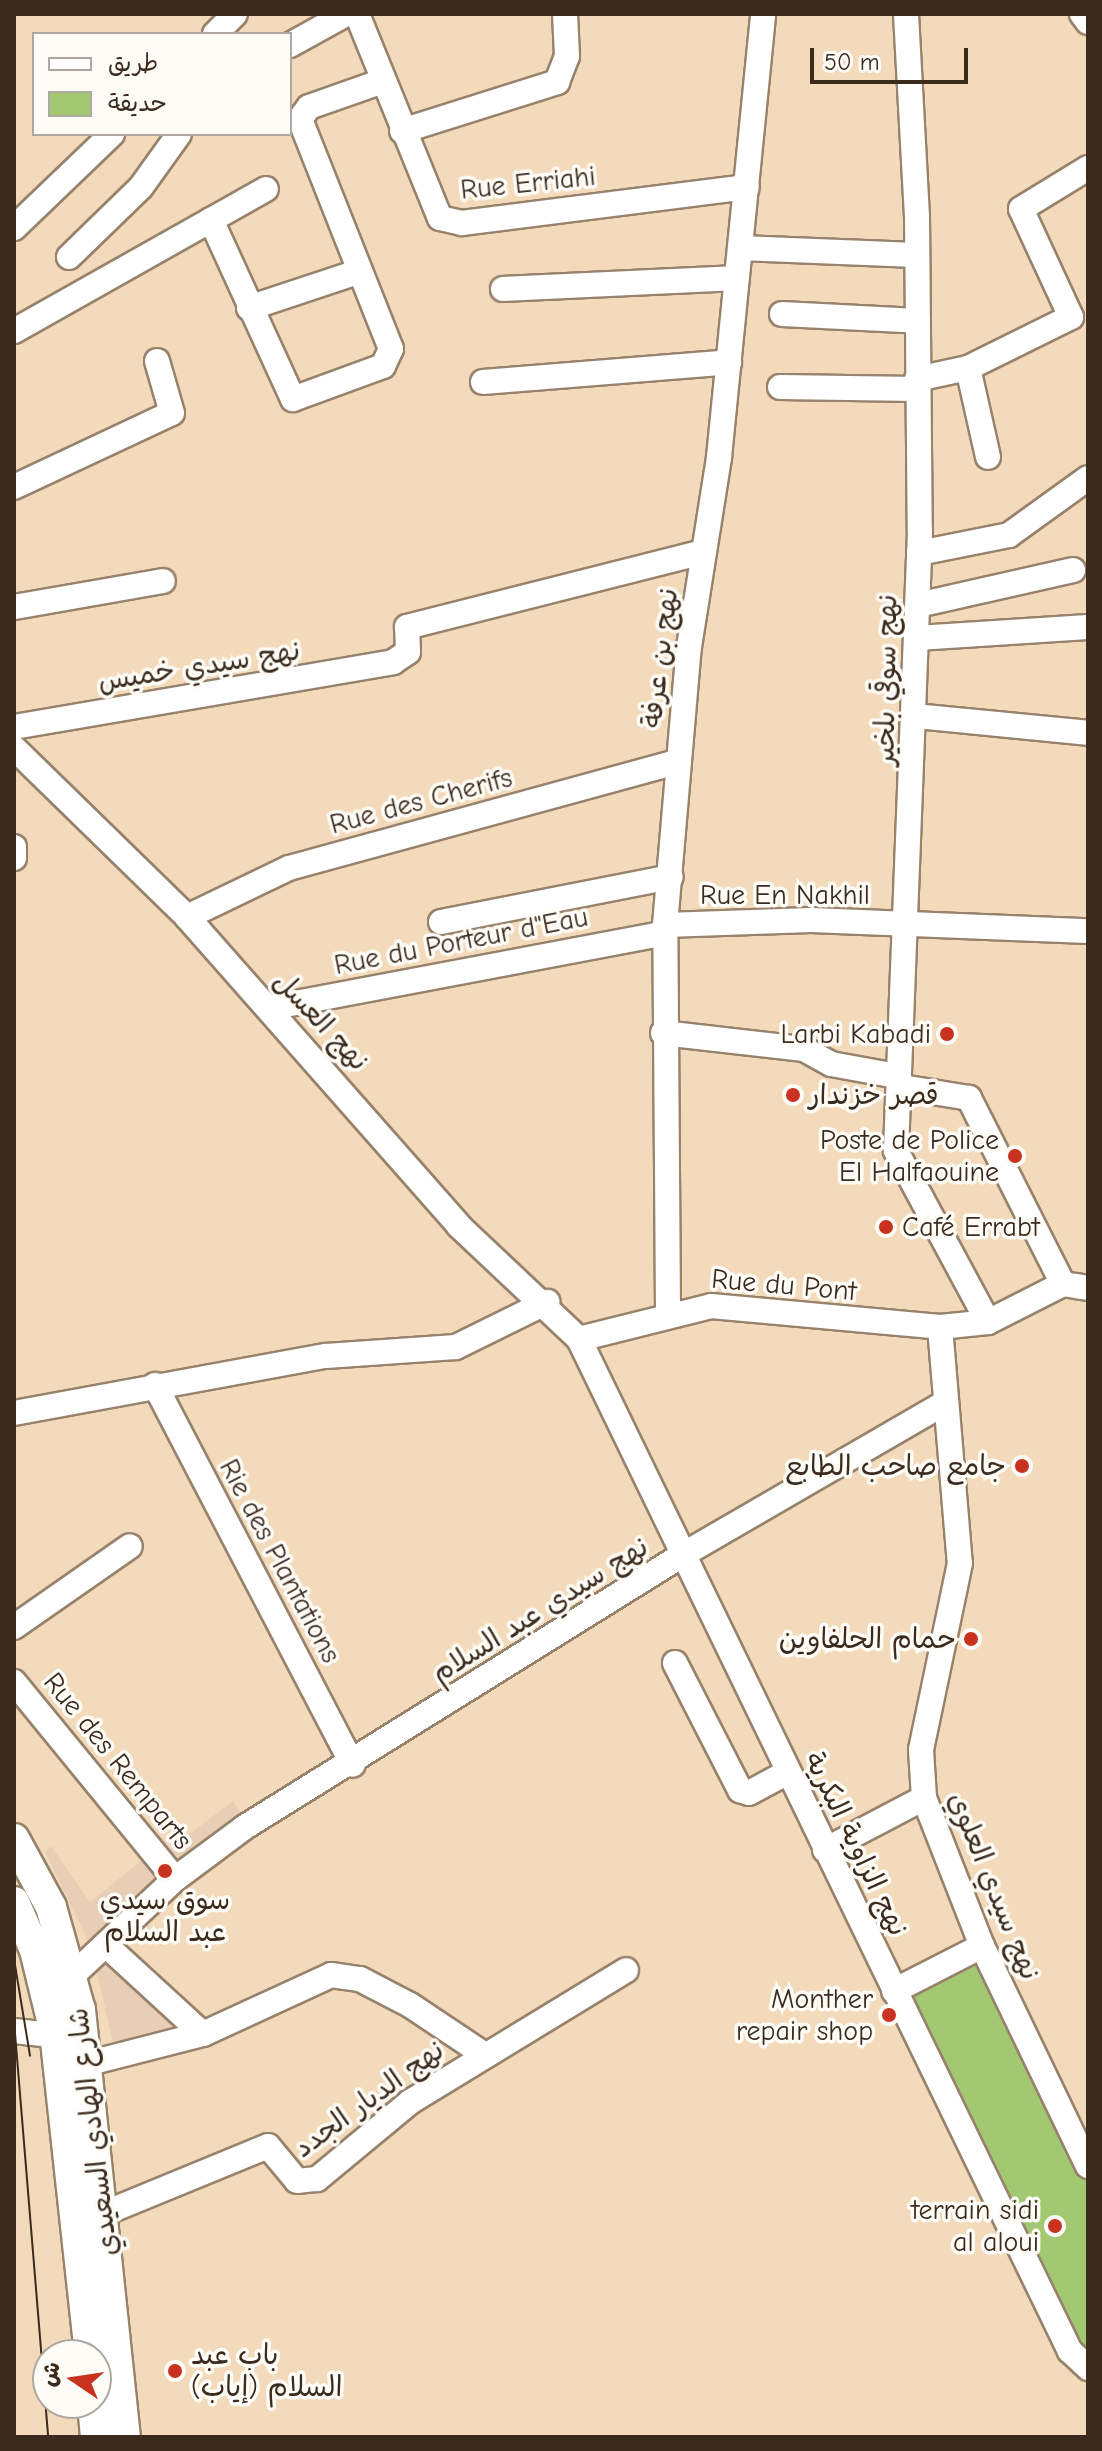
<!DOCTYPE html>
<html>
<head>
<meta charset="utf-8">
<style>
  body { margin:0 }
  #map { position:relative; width:1102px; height:2451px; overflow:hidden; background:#f3daba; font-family:"Comic Neue","Playpen Sans Arabic",sans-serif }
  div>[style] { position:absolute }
  .built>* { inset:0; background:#e9ceb6 }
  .green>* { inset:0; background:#a2c872 }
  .roads { filter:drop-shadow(2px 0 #97826c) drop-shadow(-2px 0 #97826c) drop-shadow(0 2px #97826c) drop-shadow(0 -2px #97826c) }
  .minor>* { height:24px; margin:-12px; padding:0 12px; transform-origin:12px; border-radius:12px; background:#fff }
  .major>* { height:30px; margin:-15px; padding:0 15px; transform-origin:15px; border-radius:15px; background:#fff }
  .tram>* { height:2px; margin:-1px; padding:0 1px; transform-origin:1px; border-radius:1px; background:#3b2a1e }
  .dots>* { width:22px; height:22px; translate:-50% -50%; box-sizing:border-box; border:4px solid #fdfcf7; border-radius:50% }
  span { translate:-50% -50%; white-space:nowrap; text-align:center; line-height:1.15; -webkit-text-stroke:7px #fdfcf7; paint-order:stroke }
  .street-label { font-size:28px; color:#3b2a1e }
  .poi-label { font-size:28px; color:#3b2a1e }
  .right { translate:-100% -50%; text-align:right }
  .left { translate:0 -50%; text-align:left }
  .frame { position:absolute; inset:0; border:16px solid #3b2a1e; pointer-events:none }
  .legend { position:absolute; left:32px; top:32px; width:260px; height:104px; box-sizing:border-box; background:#fdfcf7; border:2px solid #afa8a0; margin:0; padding:10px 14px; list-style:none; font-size:24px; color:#3b2a1e }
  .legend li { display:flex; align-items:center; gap:16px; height:40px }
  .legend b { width:40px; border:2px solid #afa8a0 }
  .north { position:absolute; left:32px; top:2339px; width:80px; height:80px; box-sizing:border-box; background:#fdfcf7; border:2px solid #afa8a0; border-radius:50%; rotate:283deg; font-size:22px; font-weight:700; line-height:32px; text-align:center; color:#3b2a1e }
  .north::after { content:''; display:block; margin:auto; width:28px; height:36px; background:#c8321e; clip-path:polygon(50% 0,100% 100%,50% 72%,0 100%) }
  .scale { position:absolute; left:810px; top:48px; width:158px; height:36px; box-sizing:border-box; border:4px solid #3b2a1e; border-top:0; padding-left:10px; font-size:24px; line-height:28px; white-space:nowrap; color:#3b2a1e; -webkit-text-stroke:6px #fdfcf7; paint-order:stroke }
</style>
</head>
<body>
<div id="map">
  <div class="built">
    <div style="clip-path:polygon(85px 1755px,171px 1848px,233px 1801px,252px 1831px,184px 1886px,129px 1941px,125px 1955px,194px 2030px,117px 2061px,92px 1949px,45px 1852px,51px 1846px,90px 1902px,146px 1857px)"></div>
  </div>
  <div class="green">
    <div style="clip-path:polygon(982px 1953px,1088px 2178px,1088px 2363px,902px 1996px)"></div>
  </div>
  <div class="roads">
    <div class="minor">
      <div style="left:357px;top:14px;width:220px;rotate:67.9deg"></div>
      <div style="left:440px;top:218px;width:23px;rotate:13deg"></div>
      <div style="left:462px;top:223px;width:287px;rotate:-7.2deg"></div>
      <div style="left:906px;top:14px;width:202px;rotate:86.9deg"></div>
      <div style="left:917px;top:216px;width:315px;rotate:89.5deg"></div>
      <div style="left:920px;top:531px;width:620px;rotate:92.22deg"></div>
      <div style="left:896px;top:1151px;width:194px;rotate:61.7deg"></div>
      <div style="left:1082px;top:14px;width:10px;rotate:53deg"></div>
      <div style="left:215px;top:34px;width:28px;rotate:-45deg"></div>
      <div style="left:290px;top:45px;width:64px;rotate:-29deg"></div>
      <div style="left:402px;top:131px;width:163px;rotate:-17.5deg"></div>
      <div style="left:557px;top:82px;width:28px;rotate:-69deg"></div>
      <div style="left:567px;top:56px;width:42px;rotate:-92.7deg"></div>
      <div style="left:211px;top:220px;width:197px;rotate:65.4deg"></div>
      <div style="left:293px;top:399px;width:96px;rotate:-20.1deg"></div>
      <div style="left:383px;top:366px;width:19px;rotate:-65deg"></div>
      <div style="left:391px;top:349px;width:247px;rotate:-111.6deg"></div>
      <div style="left:300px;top:119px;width:15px;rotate:-53deg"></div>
      <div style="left:309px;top:107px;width:78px;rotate:-19.4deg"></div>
      <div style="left:14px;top:228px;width:136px;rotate:-43.8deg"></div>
      <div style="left:740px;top:248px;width:176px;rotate:2.3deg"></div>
      <div style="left:69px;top:257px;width:100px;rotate:-44.2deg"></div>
      <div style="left:141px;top:187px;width:65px;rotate:-54.4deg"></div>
      <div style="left:503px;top:289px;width:234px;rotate:-2.7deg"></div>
      <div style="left:249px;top:308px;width:114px;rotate:-18.4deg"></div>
      <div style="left:782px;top:314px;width:136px;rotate:2.9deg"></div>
      <div style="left:14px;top:331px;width:289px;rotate:-29.4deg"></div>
      <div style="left:968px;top:368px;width:91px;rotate:77.3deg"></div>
      <div style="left:917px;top:379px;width:52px;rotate:-12.2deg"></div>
      <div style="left:968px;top:368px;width:115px;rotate:-26.3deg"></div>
      <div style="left:1071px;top:317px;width:119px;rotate:-114.8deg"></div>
      <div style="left:1021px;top:209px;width:79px;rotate:-31.5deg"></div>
      <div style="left:483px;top:382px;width:247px;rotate:-4.6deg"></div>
      <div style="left:780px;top:387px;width:137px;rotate:0.8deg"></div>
      <div style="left:14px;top:487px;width:174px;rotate:-25.1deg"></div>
      <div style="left:172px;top:413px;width:54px;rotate:-106.1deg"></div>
      <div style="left:919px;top:553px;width:92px;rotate:-11.3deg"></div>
      <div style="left:1009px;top:535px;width:97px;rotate:-35.8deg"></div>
      <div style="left:918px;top:605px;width:159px;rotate:-12.7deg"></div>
      <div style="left:14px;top:607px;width:151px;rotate:-9.9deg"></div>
      <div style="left:917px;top:638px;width:171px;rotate:-3.7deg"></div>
      <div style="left:916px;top:716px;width:173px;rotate:5.6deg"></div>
      <div style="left:14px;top:727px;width:385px;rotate:-9.7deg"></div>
      <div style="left:393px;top:662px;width:18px;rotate:-34deg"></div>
      <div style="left:408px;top:652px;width:25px;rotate:-92deg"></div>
      <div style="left:407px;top:627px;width:305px;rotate:-14.2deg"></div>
      <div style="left:14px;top:748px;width:242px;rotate:44.3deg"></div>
      <div style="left:187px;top:917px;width:412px;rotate:48.6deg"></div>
      <div style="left:459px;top:1226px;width:165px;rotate:43.3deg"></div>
      <div style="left:579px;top:1339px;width:1125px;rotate:64.12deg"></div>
      <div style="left:1070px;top:2351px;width:25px;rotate:43deg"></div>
      <div style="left:14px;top:847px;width:11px;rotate:90deg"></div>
      <div style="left:187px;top:917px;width:113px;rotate:-25.7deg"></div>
      <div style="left:289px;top:868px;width:404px;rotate:-15.3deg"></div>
      <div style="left:441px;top:922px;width:234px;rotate:-11.1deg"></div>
      <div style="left:665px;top:925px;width:146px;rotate:-2deg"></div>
      <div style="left:811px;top:920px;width:277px;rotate:2.3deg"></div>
      <div style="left:269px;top:1008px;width:403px;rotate:-10.7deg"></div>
      <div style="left:663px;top:1033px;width:142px;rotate:6.5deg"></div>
      <div style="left:804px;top:1049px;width:31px;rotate:29deg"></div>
      <div style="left:831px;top:1064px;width:67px;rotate:10.3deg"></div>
      <div style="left:902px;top:1087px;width:68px;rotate:9.3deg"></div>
      <div style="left:969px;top:1098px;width:208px;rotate:63.2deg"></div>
      <div style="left:668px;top:1312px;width:387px;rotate:-90.4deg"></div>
      <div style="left:665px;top:925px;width:279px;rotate:-85.1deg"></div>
      <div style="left:689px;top:647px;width:192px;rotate:-81deg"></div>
      <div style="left:719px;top:457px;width:445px;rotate:-84.3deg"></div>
      <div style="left:940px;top:1327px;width:237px;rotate:85.2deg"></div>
      <div style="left:960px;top:1563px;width:191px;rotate:101.8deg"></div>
      <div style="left:921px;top:1750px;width:48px;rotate:86.4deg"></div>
      <div style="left:924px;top:1798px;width:159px;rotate:68.6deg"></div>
      <div style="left:982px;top:1946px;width:244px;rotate:64.3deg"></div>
      <div style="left:579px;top:1339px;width:136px;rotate:-14deg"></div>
      <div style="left:711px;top:1306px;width:230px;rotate:5.2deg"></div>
      <div style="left:940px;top:1327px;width:48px;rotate:-5.9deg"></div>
      <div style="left:988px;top:1322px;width:84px;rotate:-26.9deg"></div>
      <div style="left:1063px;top:1284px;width:25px;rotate:9deg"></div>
      <div style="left:155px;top:1385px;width:428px;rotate:62.5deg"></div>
      <div style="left:14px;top:1413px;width:317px;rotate:-10.4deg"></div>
      <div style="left:326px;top:1356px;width:130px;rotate:-4deg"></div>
      <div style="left:456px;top:1347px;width:102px;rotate:-26.3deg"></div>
      <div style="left:14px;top:1627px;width:141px;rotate:-34.9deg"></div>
      <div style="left:675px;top:1663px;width:143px;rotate:62.9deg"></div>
      <div style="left:740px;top:1790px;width:9px;rotate:18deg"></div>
      <div style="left:749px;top:1793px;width:44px;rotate:-28.3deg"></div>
      <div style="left:14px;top:1682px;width:254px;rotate:50.7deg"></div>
      <div style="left:825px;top:1850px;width:112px;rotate:-27.7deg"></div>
      <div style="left:109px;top:1948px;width:127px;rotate:42.5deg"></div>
      <div style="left:73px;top:1975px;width:140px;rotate:-43.3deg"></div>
      <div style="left:175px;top:1879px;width:87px;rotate:-36.6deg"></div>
      <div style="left:245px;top:1827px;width:517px;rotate:-31.88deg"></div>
      <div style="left:684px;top:1554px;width:301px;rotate:-30.1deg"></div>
      <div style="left:894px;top:1991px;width:99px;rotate:-27.1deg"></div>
      <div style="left:14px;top:2031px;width:57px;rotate:6deg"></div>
      <div style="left:86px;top:2064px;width:121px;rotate:-14.4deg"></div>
      <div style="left:203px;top:2034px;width:141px;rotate:-24.7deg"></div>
      <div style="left:331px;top:1975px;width:29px;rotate:8deg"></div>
      <div style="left:360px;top:1979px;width:56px;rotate:27.5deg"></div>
      <div style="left:410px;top:2005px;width:90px;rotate:33.7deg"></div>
      <div style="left:105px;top:2213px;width:176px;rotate:-22.3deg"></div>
      <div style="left:268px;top:2146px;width:45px;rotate:50.4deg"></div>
      <div style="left:297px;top:2181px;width:20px;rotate:-6deg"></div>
      <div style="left:317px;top:2179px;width:121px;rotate:-39.6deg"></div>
      <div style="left:410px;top:2102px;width:253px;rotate:-31.4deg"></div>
    </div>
    <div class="major">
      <div style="left:14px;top:1839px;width:77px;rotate:61.4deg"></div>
      <div style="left:51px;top:1907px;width:107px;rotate:74.3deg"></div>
      <div style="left:80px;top:2010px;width:429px;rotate:84deg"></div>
      <div style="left:14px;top:1902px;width:52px;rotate:66.4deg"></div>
      <div style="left:35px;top:1950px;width:84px;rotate:76.3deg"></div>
      <div style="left:55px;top:2032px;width:325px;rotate:83.8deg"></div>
      <div style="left:93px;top:2403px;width:34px;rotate:85deg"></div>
    </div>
  </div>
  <div class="tram">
    <div style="left:14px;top:1959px;width:98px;rotate:80.6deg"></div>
    <div style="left:14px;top:2021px;width:417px;rotate:85.3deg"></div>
  </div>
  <div class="dots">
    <div style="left:947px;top:1034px;background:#c8321e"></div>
    <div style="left:793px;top:1095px;background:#c8321e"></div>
    <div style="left:1015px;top:1156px;background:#c8321e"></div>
    <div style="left:886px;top:1227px;background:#c8321e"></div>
    <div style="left:1022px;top:1466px;background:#c8321e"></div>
    <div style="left:971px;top:1639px;background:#c8321e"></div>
    <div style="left:165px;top:1871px;background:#c8321e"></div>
    <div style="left:889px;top:2015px;background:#c8321e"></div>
    <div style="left:1055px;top:2226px;background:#c8321e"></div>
    <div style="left:175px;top:2371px;background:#c8321e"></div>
  </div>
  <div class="street-label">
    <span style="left:528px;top:183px;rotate:-6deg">Rue Erriahi</span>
    <span style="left:660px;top:658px;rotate:-83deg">نهج بن عرفة</span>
    <span style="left:199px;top:666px;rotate:-9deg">نهج سيدي خميس</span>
    <span style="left:886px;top:680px;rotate:-89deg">نهج سوقي بلخير</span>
    <span style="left:421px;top:801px;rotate:-15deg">Rue des Cherifs</span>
    <span style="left:785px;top:895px">Rue En Nakhil</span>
    <span style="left:461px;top:941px;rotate:-11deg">Rue du Porteur d"Eau</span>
    <span style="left:321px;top:1021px;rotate:47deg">نهج العسل</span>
    <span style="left:784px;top:1285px;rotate:5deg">Rue du Pont</span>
    <span style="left:280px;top:1561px;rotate:62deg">Rie des Plantations</span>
    <span style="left:540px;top:1610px;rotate:-32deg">نهج سيدي عبد السلام</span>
    <span style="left:118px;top:1761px;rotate:51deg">Rue des Remparts</span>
    <span style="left:856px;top:1844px;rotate:64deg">نهج الزاوية البكرية</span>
    <span style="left:994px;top:1886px;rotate:68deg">نهج سيدي العلوي</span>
    <span style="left:369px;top:2099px;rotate:-36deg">نهج الديار الجدد</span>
    <span style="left:93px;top:2132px;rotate:-97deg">شارع الهادي السعيدي</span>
  </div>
  <div class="poi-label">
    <span class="right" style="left:931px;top:1034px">Larbi Kabadi</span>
    <span class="left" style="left:809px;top:1095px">قصر خزندار</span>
    <span class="right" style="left:999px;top:1156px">Poste de Police<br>El Halfaouine</span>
    <span class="left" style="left:902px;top:1227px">Café Errabt</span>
    <span class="right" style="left:1006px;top:1466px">جامع صاحب الطابع</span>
    <span class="right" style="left:955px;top:1639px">حمام الحلفاوين</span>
    <span style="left:165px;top:1916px">سوق سيدي<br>عبد السلام</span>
    <span class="right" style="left:873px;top:2015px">Monther<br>repair shop</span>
    <span class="right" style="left:1039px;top:2226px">terrain sidi<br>al aloui</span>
    <span class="left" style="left:191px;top:2371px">باب عبد<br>السلام (إياب)</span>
  </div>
  <div class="frame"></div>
  <ul class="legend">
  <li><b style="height:10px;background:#fff"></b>طريق</li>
  <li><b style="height:22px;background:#a2c872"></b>حديقة</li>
  </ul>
  <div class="north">ش</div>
  <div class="scale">50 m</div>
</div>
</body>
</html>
